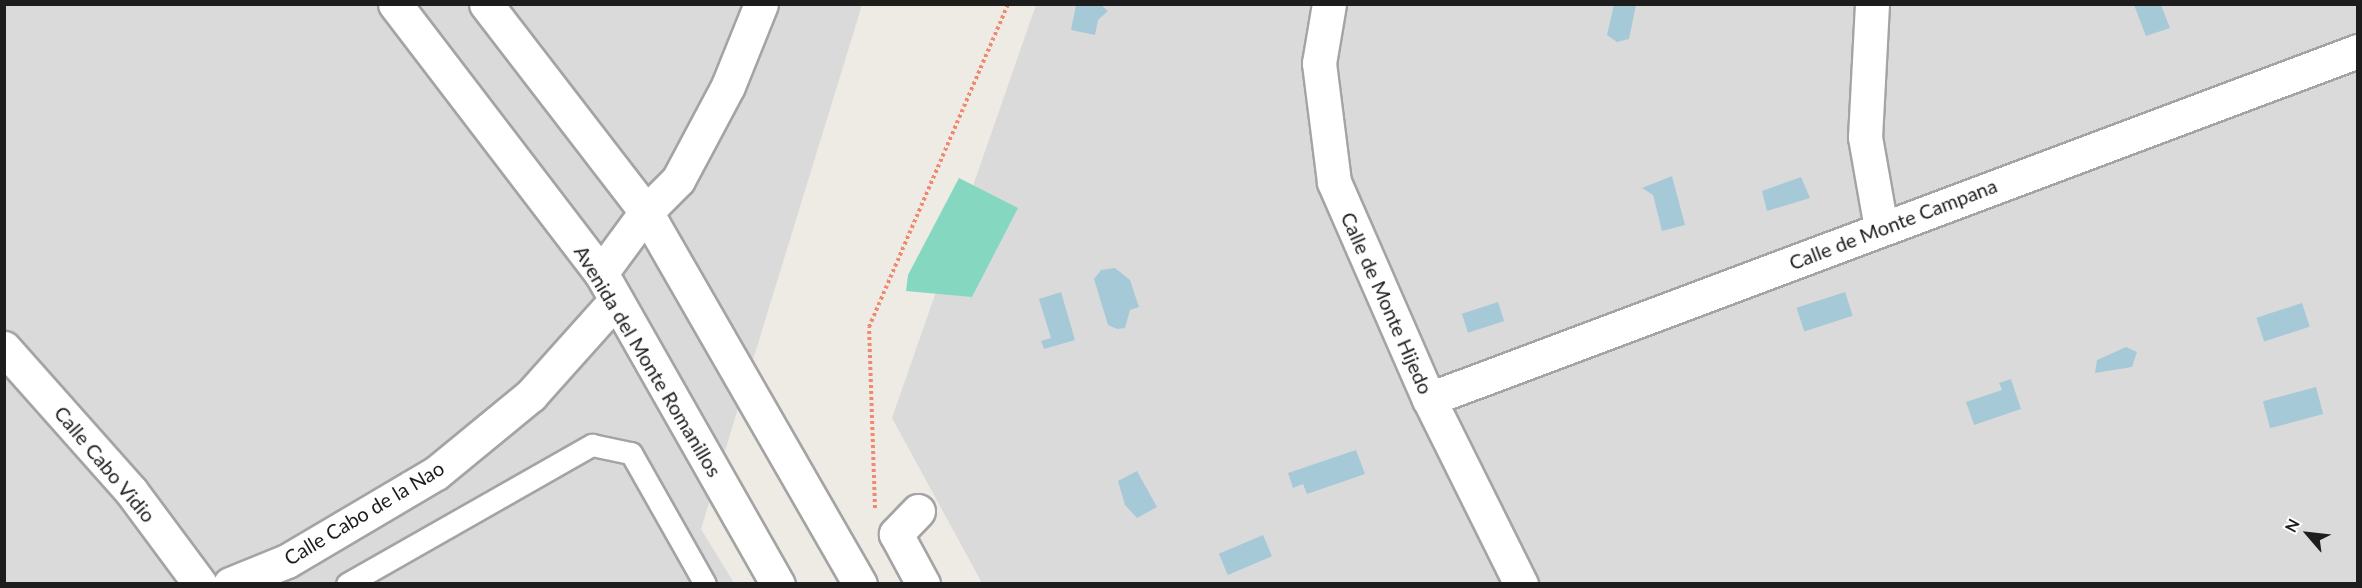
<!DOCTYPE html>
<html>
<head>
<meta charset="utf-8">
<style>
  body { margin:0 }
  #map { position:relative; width:2362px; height:588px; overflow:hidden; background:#edebe3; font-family:Lato,sans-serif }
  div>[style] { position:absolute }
  .residential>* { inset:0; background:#dbdada }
  .pitch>* { inset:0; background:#85d8bf }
  .water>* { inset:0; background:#a6c9d8; transform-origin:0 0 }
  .path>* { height:4px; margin-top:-2px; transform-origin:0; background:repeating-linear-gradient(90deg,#f18971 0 3px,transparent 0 6px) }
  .roads { filter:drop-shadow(2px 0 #a4a4a4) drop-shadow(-2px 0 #a4a4a4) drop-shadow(0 2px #a4a4a4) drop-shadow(0 -2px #a4a4a4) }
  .lane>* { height:21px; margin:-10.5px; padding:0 10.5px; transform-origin:10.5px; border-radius:10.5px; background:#fff }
  .street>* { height:33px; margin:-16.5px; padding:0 16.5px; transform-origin:16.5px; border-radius:16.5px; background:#fff }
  span { translate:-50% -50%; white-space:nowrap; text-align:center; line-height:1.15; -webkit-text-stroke:6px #fff; paint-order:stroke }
  .street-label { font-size:20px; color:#1d1d1d }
  .frame { position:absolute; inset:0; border:6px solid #1d1d1d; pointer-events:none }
  .north { position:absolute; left:2278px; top:504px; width:60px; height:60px; -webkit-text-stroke:4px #fff; paint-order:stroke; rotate:298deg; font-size:16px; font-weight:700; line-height:24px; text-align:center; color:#1d1d1d }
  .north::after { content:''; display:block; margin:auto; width:21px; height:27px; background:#1d1d1d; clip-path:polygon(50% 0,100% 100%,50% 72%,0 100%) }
</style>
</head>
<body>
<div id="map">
  <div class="residential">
    <div style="clip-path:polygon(4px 5px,862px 5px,701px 529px,734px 583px,5px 583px)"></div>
    <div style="clip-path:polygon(1036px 5px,2357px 5px,2357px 583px,982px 583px,892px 418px)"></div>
  </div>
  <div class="pitch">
    <div style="clip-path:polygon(959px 178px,1018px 208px,972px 297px,906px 291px,908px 275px)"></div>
  </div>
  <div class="water">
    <div style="clip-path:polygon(1076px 5px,1101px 5px,1108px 11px,1098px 20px,1095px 35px,1071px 30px)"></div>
    <div style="clip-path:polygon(1614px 5px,1636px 5px,1629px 39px,1617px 42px,1607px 35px)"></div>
    <div style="clip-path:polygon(2134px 5px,2161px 5px,2170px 28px,2146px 36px)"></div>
    <div style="clip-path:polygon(1672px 176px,1685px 225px,1662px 231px,1653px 195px,1642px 188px)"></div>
    <div style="clip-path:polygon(1801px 177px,1810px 198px,1767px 211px,1762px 191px)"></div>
    <div style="clip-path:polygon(1115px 268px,1130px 280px,1139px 307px,1130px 310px,1125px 328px,1117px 329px,1108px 325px,1094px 279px,1101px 270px)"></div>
    <div style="clip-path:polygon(1061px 292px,1075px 340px,1044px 349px,1041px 341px,1051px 338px,1039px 299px)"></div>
    <div style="left:1845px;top:292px;width:25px;height:51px;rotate:72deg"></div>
    <div style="left:1498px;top:302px;width:20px;height:38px;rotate:72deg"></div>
    <div style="left:2302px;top:303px;width:25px;height:48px;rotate:72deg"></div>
    <div style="clip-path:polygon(2126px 347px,2137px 352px,2132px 367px,2095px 373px,2097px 360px)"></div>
    <div style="clip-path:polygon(2011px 379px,2021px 409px,1974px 425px,1966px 402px,2002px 390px,1999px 383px)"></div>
    <div style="left:2316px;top:387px;width:28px;height:55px;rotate:75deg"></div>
    <div style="clip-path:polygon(1356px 450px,1365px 474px,1307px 494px,1303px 484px,1293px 488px,1288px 473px)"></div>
    <div style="clip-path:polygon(1137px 471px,1157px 507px,1137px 518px,1125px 505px,1118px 481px)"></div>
    <div style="left:1263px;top:535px;width:23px;height:48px;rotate:67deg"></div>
  </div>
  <div class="path">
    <div style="left:875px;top:508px;width:181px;rotate:-91.9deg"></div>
    <div style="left:869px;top:327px;width:352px;rotate:-66.7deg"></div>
  </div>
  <div class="roads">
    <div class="lane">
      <div style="left:347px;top:584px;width:282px;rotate:-29.6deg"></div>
      <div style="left:592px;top:445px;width:40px;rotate:12deg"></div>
      <div style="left:631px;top:453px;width:150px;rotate:60.5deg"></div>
    </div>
    <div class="street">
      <div style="left:395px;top:4px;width:339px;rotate:52.6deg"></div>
      <div style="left:601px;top:273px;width:358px;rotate:60.4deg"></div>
      <div style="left:486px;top:4px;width:262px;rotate:52.4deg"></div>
      <div style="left:646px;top:212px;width:429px;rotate:60.1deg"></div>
      <div style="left:1329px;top:4px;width:60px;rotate:99.6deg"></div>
      <div style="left:1319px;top:63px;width:120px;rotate:82.8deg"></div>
      <div style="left:1334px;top:182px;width:237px;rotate:66.4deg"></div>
      <div style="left:1429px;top:399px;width:207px;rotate:63.6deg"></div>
      <div style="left:1872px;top:4px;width:133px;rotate:93deg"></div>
      <div style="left:1865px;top:137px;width:92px;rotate:80deg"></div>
      <div style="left:601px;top:273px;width:76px;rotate:-53.6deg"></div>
      <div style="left:646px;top:212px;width:45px;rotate:-45deg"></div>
      <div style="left:678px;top:180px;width:106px;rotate:-62deg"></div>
      <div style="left:728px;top:86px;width:88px;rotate:-68.1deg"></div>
      <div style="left:4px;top:348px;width:191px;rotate:48.4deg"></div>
      <div style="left:131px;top:491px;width:116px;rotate:53.4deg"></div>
      <div style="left:1429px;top:399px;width:992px;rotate:-20.54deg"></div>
      <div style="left:918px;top:511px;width:32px;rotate:134deg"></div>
      <div style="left:896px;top:534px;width:57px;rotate:61.6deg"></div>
      <div style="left:230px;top:584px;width:61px;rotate:-22deg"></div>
      <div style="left:287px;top:561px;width:173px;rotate:-30.6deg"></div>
      <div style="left:436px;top:473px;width:123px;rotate:-39.4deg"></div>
      <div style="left:531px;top:395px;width:127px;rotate:-48.2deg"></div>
    </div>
  </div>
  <div class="street-label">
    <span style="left:1893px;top:224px;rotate:-21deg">Calle de Monte Campana</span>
    <span style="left:1387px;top:303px;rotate:66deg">Calle de Monte Hijedo</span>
    <span style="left:648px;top:361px;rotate:59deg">Avenida del Monte Romanillos</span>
    <span style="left:105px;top:464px;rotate:50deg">Calle Cabo Vidio</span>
    <span style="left:364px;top:513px;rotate:-31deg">Calle Cabo de la Nao</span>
  </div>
  <div class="frame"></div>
  <div class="north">N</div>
</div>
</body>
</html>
